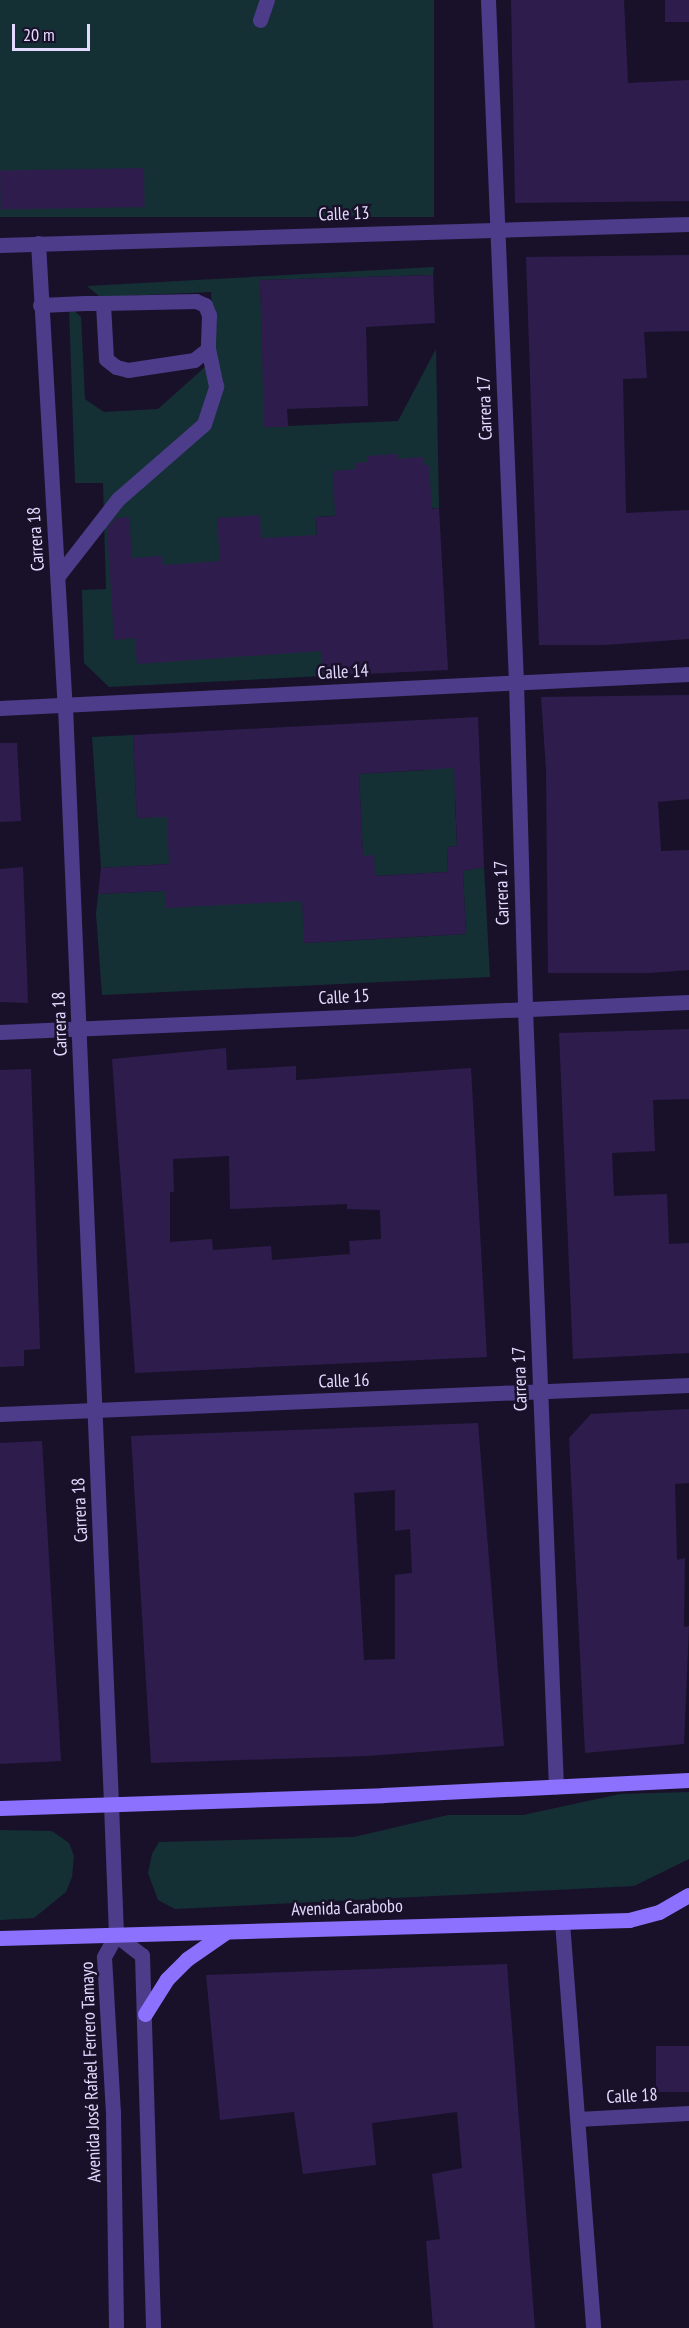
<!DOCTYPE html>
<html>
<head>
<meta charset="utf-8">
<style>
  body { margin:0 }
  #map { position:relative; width:689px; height:2328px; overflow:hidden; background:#19112a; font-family:"PT Sans Narrow",sans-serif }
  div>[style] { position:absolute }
  .green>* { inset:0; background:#143035; transform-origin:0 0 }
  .building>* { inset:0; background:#2e1d4c; transform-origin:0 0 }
  .service>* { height:15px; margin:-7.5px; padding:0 7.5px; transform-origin:7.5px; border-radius:7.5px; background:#4c3c89 }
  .minor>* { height:15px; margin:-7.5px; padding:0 7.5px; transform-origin:7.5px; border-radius:7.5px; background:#4c3c89 }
  .tertiary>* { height:15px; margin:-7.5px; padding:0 7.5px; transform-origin:7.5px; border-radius:7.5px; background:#4c3c89 }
  .secondary>* { height:15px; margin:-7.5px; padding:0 7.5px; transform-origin:7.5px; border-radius:7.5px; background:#8c71ff }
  span { translate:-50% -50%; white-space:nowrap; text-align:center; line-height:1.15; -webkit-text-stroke:5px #19112a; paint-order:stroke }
  .street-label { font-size:18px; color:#e4daff }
  .scale { position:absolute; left:12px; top:24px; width:78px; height:27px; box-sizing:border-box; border:3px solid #e4daff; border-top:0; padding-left:8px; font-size:18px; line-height:21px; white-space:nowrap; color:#e4daff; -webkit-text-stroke:4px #19112a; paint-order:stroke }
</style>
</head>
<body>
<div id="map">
  <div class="green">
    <div style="left:0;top:0;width:434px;height:217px"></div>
    <div style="clip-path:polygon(434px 267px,433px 275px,260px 280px,265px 427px,398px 421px,436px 349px,439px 508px,316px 517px,323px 676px,109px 687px,84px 663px,82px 590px,106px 589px,103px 483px,75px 483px,69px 306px,81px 317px,85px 399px,104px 412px,158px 409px,214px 359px,211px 292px,100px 297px,87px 286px)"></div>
    <div style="clip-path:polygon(133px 735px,137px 818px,173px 816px,169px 864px,101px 868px,92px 737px)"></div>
    <div style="clip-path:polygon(461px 741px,455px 802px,457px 846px,447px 847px,448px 872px,375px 876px,363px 856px,359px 774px,426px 770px)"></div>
    <div style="clip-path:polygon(484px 867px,490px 977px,102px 995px,96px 914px,98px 894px,165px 891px,302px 901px,305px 943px,466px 934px,463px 871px)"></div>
    <div style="clip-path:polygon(689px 1792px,689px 1859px,634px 1886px,175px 1909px,158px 1900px,148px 1873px,152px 1854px,159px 1842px,354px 1837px,448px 1815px,523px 1815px,620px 1794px)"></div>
    <div style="clip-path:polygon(0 1830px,52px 1831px,69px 1843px,74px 1856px,72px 1877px,66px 1892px,34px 1918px,0 1920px)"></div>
  </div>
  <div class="building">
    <div style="clip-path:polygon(511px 0,624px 0,628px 83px,689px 80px,689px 201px,515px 203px)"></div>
    <div style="left:665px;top:0;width:24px;height:22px"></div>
    <div style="left:144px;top:168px;width:39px;height:144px;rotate:89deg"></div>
    <div style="clip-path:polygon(689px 255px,689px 331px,644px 332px,647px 378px,623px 379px,626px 513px,689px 510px,689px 639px,604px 645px,539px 645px,526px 257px)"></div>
    <div style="clip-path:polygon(433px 275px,435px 323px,366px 327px,368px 406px,287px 409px,288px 427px,264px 427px,260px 280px)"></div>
    <div style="clip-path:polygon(397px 454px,397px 459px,423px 457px,423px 465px,429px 465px,432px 509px,439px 508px,448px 670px,323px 676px,321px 651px,137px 664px,135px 638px,114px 640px,107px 528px,116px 518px,129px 517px,132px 558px,162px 556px,163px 565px,220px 561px,217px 518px,260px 515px,261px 538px,317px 535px,316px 517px,335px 516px,333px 471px,355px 469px,355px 463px,367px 462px,367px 456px)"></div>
    <div style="clip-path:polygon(689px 695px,689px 799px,658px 802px,661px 851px,689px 850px,689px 970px,649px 973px,548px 973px,546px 769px,541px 697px)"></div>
    <div style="clip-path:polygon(evenodd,478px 717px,484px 867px,463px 871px,466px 934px,304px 943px,302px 901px,166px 908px,165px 891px,98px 894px,101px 868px,169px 864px,167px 817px,137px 818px,133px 735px,478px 717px,454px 768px,457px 846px,447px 847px,448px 872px,375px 876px,374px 855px,363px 856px,359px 774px,454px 768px)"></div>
    <div style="clip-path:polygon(0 743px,17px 743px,21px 821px,0 822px)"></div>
    <div style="clip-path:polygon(23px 867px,28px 1003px,0 1002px,0 869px)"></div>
    <div style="clip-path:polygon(689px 1029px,689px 1099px,653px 1100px,655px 1151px,612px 1153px,614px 1196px,667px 1194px,669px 1244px,689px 1243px,689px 1353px,573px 1359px,559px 1033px)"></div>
    <div style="clip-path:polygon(evenodd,226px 1048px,227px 1070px,296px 1066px,296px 1080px,471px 1068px,487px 1357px,135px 1373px,112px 1059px,226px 1048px,229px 1156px,230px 1209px,347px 1204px,347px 1209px,380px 1210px,381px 1239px,349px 1241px,350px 1254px,272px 1260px,271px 1246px,213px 1250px,212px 1239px,170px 1242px,170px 1192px,174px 1192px,173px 1159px,229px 1156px)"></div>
    <div style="clip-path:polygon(31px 1069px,40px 1349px,24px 1350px,24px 1366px,0 1367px,0 1070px)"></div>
    <div style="clip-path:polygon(689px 1409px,689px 1483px,675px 1484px,677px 1560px,685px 1558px,684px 1627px,689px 1626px,684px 1744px,585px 1753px,569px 1438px,591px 1414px)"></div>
    <div style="clip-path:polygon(evenodd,478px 1423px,504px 1746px,366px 1756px,151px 1763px,131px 1436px,478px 1423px,395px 1490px,395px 1531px,410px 1529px,412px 1573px,395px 1575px,395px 1659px,364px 1660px,354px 1493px,395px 1490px)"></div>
    <div style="clip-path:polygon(42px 1441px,61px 1761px,0 1764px,0 1443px)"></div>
    <div style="clip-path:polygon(507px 1964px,535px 2328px,433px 2328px,426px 2241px,440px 2239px,432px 2174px,462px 2168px,457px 2112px,372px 2123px,376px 2165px,303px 2174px,294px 2112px,220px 2120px,206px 1975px)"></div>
    <div style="left:689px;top:2046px;width:46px;height:33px;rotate:90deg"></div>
  </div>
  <div class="service">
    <div style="left:260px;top:20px;width:21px;rotate:-71deg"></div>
    <div style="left:40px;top:305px;width:45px;rotate:-2.5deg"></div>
    <div style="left:85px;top:303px;width:18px"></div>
    <div style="left:103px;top:303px;width:93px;rotate:-1.2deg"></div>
    <div style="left:196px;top:301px;width:10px;rotate:24deg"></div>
    <div style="left:205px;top:305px;width:11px;rotate:68deg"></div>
    <div style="left:209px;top:315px;width:34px;rotate:92deg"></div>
    <div style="left:208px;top:349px;width:18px;rotate:142deg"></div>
    <div style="left:194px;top:360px;width:67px;rotate:171.4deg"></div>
    <div style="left:128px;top:370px;width:12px;rotate:-166deg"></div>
    <div style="left:116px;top:367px;width:13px;rotate:-141deg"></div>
    <div style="left:106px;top:359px;width:56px;rotate:-93.1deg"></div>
    <div style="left:58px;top:576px;width:98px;rotate:-52.1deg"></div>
    <div style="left:118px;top:499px;width:114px;rotate:-41.1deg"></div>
    <div style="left:204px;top:424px;width:40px;rotate:-72deg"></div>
    <div style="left:216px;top:386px;width:38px;rotate:-102deg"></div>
  </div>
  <div class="minor">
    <div style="left:488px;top:0;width:683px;rotate:87.65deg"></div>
    <div style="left:516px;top:682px;width:327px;rotate:88.4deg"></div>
    <div style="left:525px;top:1009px;width:778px;rotate:87.72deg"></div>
    <div style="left:38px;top:243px;width:464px;rotate:86.7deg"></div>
    <div style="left:65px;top:706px;width:1099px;rotate:87.6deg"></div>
    <div style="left:0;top:245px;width:689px;rotate:-1.75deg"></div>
    <div style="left:0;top:708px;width:690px;rotate:-2.83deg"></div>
    <div style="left:0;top:1032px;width:690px;rotate:-2.49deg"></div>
    <div style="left:0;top:1414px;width:690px;rotate:-2.41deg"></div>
    <div style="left:562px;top:1922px;width:407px;rotate:85.6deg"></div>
    <div style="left:578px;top:2119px;width:111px;rotate:-3.1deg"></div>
  </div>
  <div class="tertiary">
    <div style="left:111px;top:1804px;width:131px;rotate:87.8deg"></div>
    <div style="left:116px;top:1935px;width:33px;rotate:38deg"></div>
    <div style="left:142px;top:1955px;width:373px;rotate:88.3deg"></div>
    <div style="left:116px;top:1935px;width:25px;rotate:119deg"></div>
    <div style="left:104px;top:1957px;width:154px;rotate:86.7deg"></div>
    <div style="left:113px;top:2111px;width:217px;rotate:89.2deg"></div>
  </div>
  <div class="secondary">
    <div style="left:0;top:1808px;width:383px;rotate:-1.9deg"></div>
    <div style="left:383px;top:1795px;width:306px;rotate:-2.8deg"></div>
    <div style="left:0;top:1938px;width:629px;rotate:-1.64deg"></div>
    <div style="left:629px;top:1920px;width:31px;rotate:-15deg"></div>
    <div style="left:659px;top:1912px;width:34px;rotate:-30deg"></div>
    <div style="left:145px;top:2014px;width:41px;rotate:-57.8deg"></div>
    <div style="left:167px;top:1979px;width:28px;rotate:-45deg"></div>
    <div style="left:187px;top:1959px;width:47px;rotate:-34.7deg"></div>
  </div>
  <div class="street-label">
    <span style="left:344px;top:214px;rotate:-2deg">Calle 13</span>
    <span style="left:485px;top:408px;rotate:-92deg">Carrera 17</span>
    <span style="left:36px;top:539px;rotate:-94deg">Carrera 18</span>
    <span style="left:343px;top:672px;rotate:-3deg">Calle 14</span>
    <span style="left:502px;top:893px;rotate:-92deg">Carrera 17</span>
    <span style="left:344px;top:997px;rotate:-3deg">Calle 15</span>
    <span style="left:60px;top:1024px;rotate:-92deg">Carrera 18</span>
    <span style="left:520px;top:1379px;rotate:-92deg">Carrera 17</span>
    <span style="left:344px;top:1381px;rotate:-2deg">Calle 16</span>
    <span style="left:80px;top:1510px;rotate:-93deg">Carrera 18</span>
    <span style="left:347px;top:1908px;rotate:-2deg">Avenida Carabobo</span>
    <span style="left:91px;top:2072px;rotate:-92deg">Avenida José Rafael Ferrero Tamayo</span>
    <span style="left:632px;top:2096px;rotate:-3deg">Calle 18</span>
  </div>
  <div class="scale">20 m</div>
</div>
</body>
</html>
